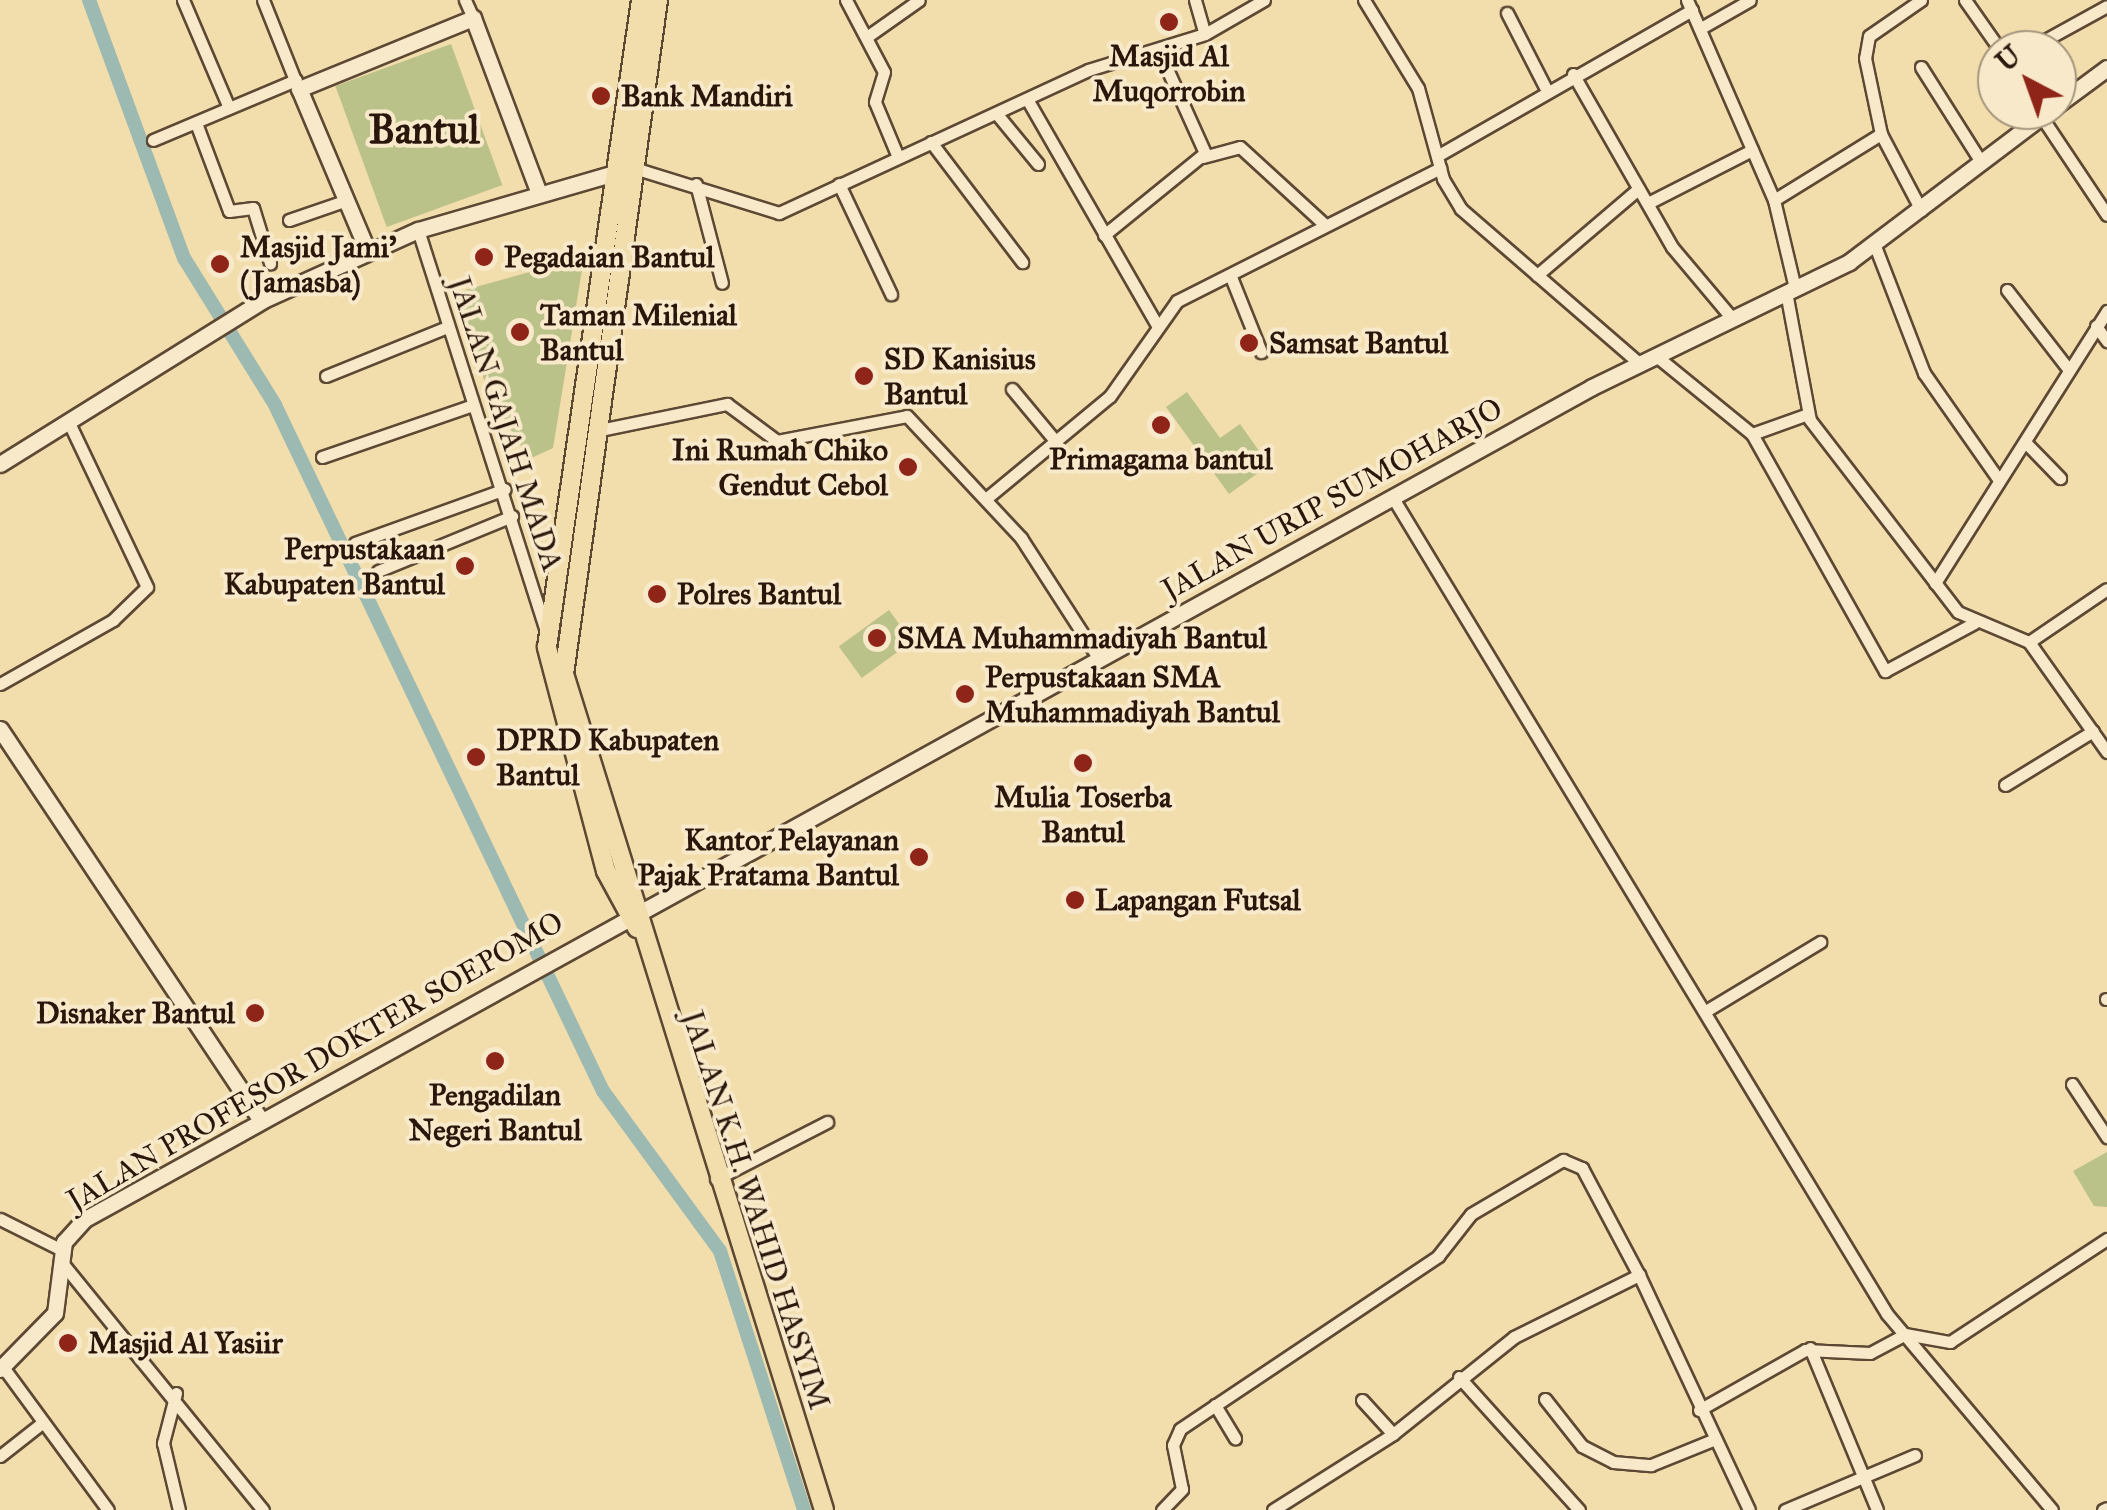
<!DOCTYPE html>
<html>
<head>
<meta charset="utf-8">
<style>
  body { margin:0 }
  #map { position:relative; width:2107px; height:1510px; overflow:hidden; background:#f2ddac; font-family:"IM FELL Great Primer",serif }
  div>[style] { position:absolute }
  .green>* { inset:0; background:#bac189; transform-origin:0 0 }
  .canal>* { height:14px; margin:-7px; padding:0 7px; transform-origin:7px; border-radius:7px; background:#9cbab1 }
  .roads { filter:drop-shadow(2px 0 #5d4834) drop-shadow(-2px 0 #5d4834) drop-shadow(0 2px #5d4834) drop-shadow(0 -2px #5d4834) }
  .street>* { height:11px; margin:-5.5px; padding:0 5.5px; transform-origin:5.5px; border-radius:5.5px; background:#f7e9c9 }
  .secondary>* { height:15px; margin:-7.5px; padding:0 7.5px; transform-origin:7.5px; border-radius:7.5px; background:#f7e9c9 }
  .primary>* { height:18px; margin:-9px; padding:0 9px; transform-origin:9px; border-radius:9px; background:#f2ddac }
  .dots>* { width:28px; height:28px; translate:-50% -50%; box-sizing:border-box; border:5px solid #f7e9c9; border-radius:50% }
  span { translate:-50% -50%; white-space:nowrap; text-align:center; line-height:1.15; -webkit-text-stroke:8px #f7e9c9; paint-order:stroke }
  .poi-label { font-size:30px; color:#2b160c; font-weight:700 }
  .left { translate:0 -50%; text-align:left }
  .right { translate:-100% -50%; text-align:right }
  .street-label { font-size:30px; color:#2b160c }
  .district-label { font-size:40px; color:#2b160c; font-weight:700 }
  .north { position:absolute; left:1977px; top:30px; width:100px; height:100px; box-sizing:border-box; background:#f7e9c9; border:2px solid #a5957d; border-radius:50%; rotate:319deg; font-size:28px; font-weight:700; line-height:40px; text-align:center; color:#2b160c }
  .north::after { content:''; display:block; margin:auto; width:35px; height:45px; background:#8f2418; clip-path:polygon(50% 0,100% 100%,50% 72%,0 100%) }
</style>
</head>
<body>
<div id="map">
  <div class="green">
    <div style="left:451px;top:44px;width:150px;height:123px;rotate:70deg"></div>
    <div style="clip-path:polygon(584px 257px,553px 448px,529px 459px,489px 394px,454px 293px)"></div>
    <div style="clip-path:polygon(1187px 392px,1220px 438px,1240px 424px,1269px 465px,1229px 494px,1166px 407px)"></div>
    <div style="left:889px;top:610px;width:39px;height:62px;rotate:54deg"></div>
    <div style="clip-path:polygon(2107px 1152px,2107px 1207px,2094px 1206px,2073px 1171px)"></div>
  </div>
  <div class="canal">
    <div style="left:89px;top:0;width:275px;rotate:69.8deg"></div>
    <div style="left:184px;top:258px;width:173px;rotate:58.2deg"></div>
    <div style="left:275px;top:405px;width:760px;rotate:64.45deg"></div>
    <div style="left:603px;top:1091px;width:198px;rotate:53.8deg"></div>
    <div style="left:720px;top:1251px;width:272px;rotate:72deg"></div>
  </div>
  <div class="roads">
    <div class="street">
      <div style="left:183px;top:0;width:117px;rotate:66.9deg"></div>
      <div style="left:263px;top:0;width:92px;rotate:68.2deg"></div>
      <div style="left:465px;top:0;width:20px;rotate:66deg"></div>
      <div style="left:846px;top:0;width:81px;rotate:62.2deg"></div>
      <div style="left:884px;top:72px;width:31px;rotate:107deg"></div>
      <div style="left:875px;top:102px;width:60px;rotate:67.3deg"></div>
      <div style="left:1195px;top:0;width:35px;rotate:74deg"></div>
      <div style="left:1364px;top:0;width:103px;rotate:58.5deg"></div>
      <div style="left:1418px;top:88px;width:94px;rotate:74.6deg"></div>
      <div style="left:1443px;top:179px;width:35px;rotate:59deg"></div>
      <div style="left:1461px;top:209px;width:235px;rotate:40.9deg"></div>
      <div style="left:1687px;top:0;width:218px;rotate:66.5deg"></div>
      <div style="left:1774px;top:200px;width:90px;rotate:76.6deg"></div>
      <div style="left:1921px;top:0;width:63px;rotate:145.3deg"></div>
      <div style="left:1869px;top:36px;width:22px;rotate:100deg"></div>
      <div style="left:1865px;top:58px;width:78px;rotate:78.1deg"></div>
      <div style="left:1881px;top:134px;width:86px;rotate:62.2deg"></div>
      <div style="left:1965px;top:0;width:61px;rotate:55deg"></div>
      <div style="left:1507px;top:13px;width:83px;rotate:62.8deg"></div>
      <div style="left:1701px;top:28px;width:56px;rotate:-29.7deg"></div>
      <div style="left:868px;top:36px;width:62px;rotate:-35.2deg"></div>
      <div style="left:2027px;top:50px;width:91px;rotate:-28.8deg"></div>
      <div style="left:1921px;top:67px;width:112px;rotate:57.7deg"></div>
      <div style="left:1573px;top:74px;width:199px;rotate:60.2deg"></div>
      <div style="left:1672px;top:247px;width:92px;rotate:49.9deg"></div>
      <div style="left:1027px;top:99px;width:263px;rotate:60.1deg"></div>
      <div style="left:2037px;top:110px;width:126px;rotate:56.3deg"></div>
      <div style="left:996px;top:113px;width:66px;rotate:50.5deg"></div>
      <div style="left:196px;top:123px;width:94px;rotate:69.4deg"></div>
      <div style="left:229px;top:211px;width:24px;rotate:-7deg"></div>
      <div style="left:253px;top:208px;width:58px;rotate:72.8deg"></div>
      <div style="left:153px;top:140px;width:155px;rotate:-22.8deg"></div>
      <div style="left:931px;top:142px;width:151px;rotate:52.8deg"></div>
      <div style="left:1437px;top:156px;width:294px;rotate:-29.8deg"></div>
      <div style="left:1203px;top:157px;width:38px;rotate:-15deg"></div>
      <div style="left:1240px;top:147px;width:113px;rotate:42.5deg"></div>
      <div style="left:634px;top:168px;width:152px;rotate:17.2deg"></div>
      <div style="left:779px;top:213px;width:340px;rotate:-24.8deg"></div>
      <div style="left:1088px;top:70px;width:122px;rotate:-17.1deg"></div>
      <div style="left:1205px;top:34px;width:68px;rotate:-30deg"></div>
      <div style="left:696px;top:184px;width:102px;rotate:75.3deg"></div>
      <div style="left:839px;top:184px;width:122px;rotate:64.7deg"></div>
      <div style="left:1774px;top:200px;width:126px;rotate:-31.7deg"></div>
      <div style="left:1648px;top:203px;width:117px;rotate:-27deg"></div>
      <div style="left:289px;top:220px;width:61px;rotate:-19deg"></div>
      <div style="left:418px;top:230px;width:420px;rotate:72.3deg"></div>
      <div style="left:1104px;top:235px;width:130px;rotate:-39.1deg"></div>
      <div style="left:1205px;top:153px;width:114px;rotate:-114.3deg"></div>
      <div style="left:1875px;top:246px;width:136px;rotate:68.9deg"></div>
      <div style="left:1924px;top:373px;width:131px;rotate:55deg"></div>
      <div style="left:1537px;top:275px;width:133px;rotate:-40.4deg"></div>
      <div style="left:1231px;top:277px;width:81px;rotate:68.2deg"></div>
      <div style="left:2007px;top:290px;width:101px;rotate:52.2deg"></div>
      <div style="left:1786px;top:292px;width:130px;rotate:79.4deg"></div>
      <div style="left:1810px;top:420px;width:242px;rotate:52.4deg"></div>
      <div style="left:1958px;top:612px;width:77px;rotate:22.9deg"></div>
      <div style="left:2029px;top:642px;width:94px;rotate:-34.2deg"></div>
      <div style="left:2096px;top:326px;width:19px;rotate:54deg"></div>
      <div style="left:1655px;top:355px;width:125px;rotate:39.2deg"></div>
      <div style="left:1752px;top:434px;width:272px;rotate:60.7deg"></div>
      <div style="left:1885px;top:671px;width:101px;rotate:-28.3deg"></div>
      <div style="left:326px;top:376px;width:131px;rotate:-22deg"></div>
      <div style="left:1012px;top:389px;width:70px;rotate:50.2deg"></div>
      <div style="left:595px;top:431px;width:135px;rotate:-11.6deg"></div>
      <div style="left:727px;top:404px;width:62px;rotate:36.5deg"></div>
      <div style="left:777px;top:441px;width:132px;rotate:-10.9deg"></div>
      <div style="left:907px;top:416px;width:167px;rotate:46.9deg"></div>
      <div style="left:1021px;top:538px;width:144px;rotate:57.2deg"></div>
      <div style="left:1752px;top:434px;width:59px;rotate:-19.7deg"></div>
      <div style="left:2026px;top:443px;width:49px;rotate:45.8deg"></div>
      <div style="left:322px;top:457px;width:160px;rotate:-19deg"></div>
      <div style="left:988px;top:497px;width:158px;rotate:-39.6deg"></div>
      <div style="left:1110px;top:396px;width:116px;rotate:-54.8deg"></div>
      <div style="left:1177px;top:301px;width:295px;rotate:-26.8deg"></div>
      <div style="left:1393px;top:498px;width:954px;rotate:58.81deg"></div>
      <div style="left:1887px;top:1314px;width:256px;rotate:49.9deg"></div>
      <div style="left:355px;top:543px;width:159px;rotate:-19.8deg"></div>
      <div style="left:378px;top:571px;width:145px;rotate:-22.3deg"></div>
      <div style="left:1935px;top:583px;width:322px;rotate:-57.7deg"></div>
      <div style="left:2029px;top:642px;width:135px;rotate:54.7deg"></div>
      <div style="left:0;top:684px;width:130px;rotate:-29.5deg"></div>
      <div style="left:113px;top:620px;width:47px;rotate:-44.1deg"></div>
      <div style="left:147px;top:587px;width:179px;rotate:-115.4deg"></div>
      <div style="left:2005px;top:785px;width:103px;rotate:-31.5deg"></div>
      <div style="left:2106px;top:999px;width:1px"></div>
      <div style="left:1709px;top:1009px;width:130px;rotate:-31.1deg"></div>
      <div style="left:2072px;top:1084px;width:64px;rotate:56.6deg"></div>
      <div style="left:716px;top:1179px;width:125px;rotate:-27.2deg"></div>
      <div style="left:0;top:1219px;width:69px;rotate:26.6deg"></div>
      <div style="left:63px;top:1264px;width:317px;rotate:50.9deg"></div>
      <div style="left:1905px;top:1334px;width:46px;rotate:10.1deg"></div>
      <div style="left:1950px;top:1342px;width:188px;rotate:-33.3deg"></div>
      <div style="left:1810px;top:1348px;width:175px;rotate:67.5deg"></div>
      <div style="left:3px;top:1367px;width:177px;rotate:53.7deg"></div>
      <div style="left:1459px;top:1377px;width:179px;rotate:47.9deg"></div>
      <div style="left:176px;top:1393px;width:52px;rotate:104.6deg"></div>
      <div style="left:163px;top:1443px;width:69px;rotate:76.6deg"></div>
      <div style="left:1545px;top:1399px;width:60px;rotate:51.8deg"></div>
      <div style="left:1582px;top:1446px;width:35px;rotate:27deg"></div>
      <div style="left:1613px;top:1462px;width:38px;rotate:5deg"></div>
      <div style="left:1651px;top:1465px;width:67px;rotate:-22deg"></div>
      <div style="left:1215px;top:1405px;width:39px;rotate:59deg"></div>
      <div style="left:1699px;top:1410px;width:122px;rotate:-29.5deg"></div>
      <div style="left:1805px;top:1350px;width:65px;rotate:2.6deg"></div>
      <div style="left:1870px;top:1353px;width:38px;rotate:-28deg"></div>
      <div style="left:1393px;top:1434px;width:155px;rotate:-38.7deg"></div>
      <div style="left:1514px;top:1337px;width:140px;rotate:-26.4deg"></div>
      <div style="left:1639px;top:1275px;width:259px;rotate:64.9deg"></div>
      <div style="left:0;top:1456px;width:53px;rotate:-38.2deg"></div>
      <div style="left:1162px;top:1510px;width:29px;rotate:-46deg"></div>
      <div style="left:1182px;top:1489px;width:45px;rotate:-101.6deg"></div>
      <div style="left:1173px;top:1445px;width:17px;rotate:-66deg"></div>
      <div style="left:1180px;top:1429px;width:311px;rotate:-33.8deg"></div>
      <div style="left:1438px;top:1256px;width:53px;rotate:-51.8deg"></div>
      <div style="left:1471px;top:1214px;width:107px;rotate:-30.4deg"></div>
      <div style="left:1563px;top:1160px;width:21px;rotate:23deg"></div>
      <div style="left:1582px;top:1168px;width:121px;rotate:62deg"></div>
      <div style="left:1273px;top:1510px;width:142px;rotate:-32.3deg"></div>
      <div style="left:1393px;top:1434px;width:46px;rotate:-132.4deg"></div>
      <div style="left:1785px;top:1510px;width:141px;rotate:-22.9deg"></div>
      <div style="left:2103px;top:1510px;width:4px;rotate:-27deg"></div>
    </div>
    <div class="secondary">
      <div style="left:2057px;top:105px;width:62px;rotate:-36.5deg"></div>
      <div style="left:368px;top:252px;width:177px;rotate:-112.9deg"></div>
      <div style="left:299px;top:89px;width:188px;rotate:-22.2deg"></div>
      <div style="left:473px;top:18px;width:185px;rotate:69.4deg"></div>
      <div style="left:0;top:464px;width:310px;rotate:-31.9deg"></div>
      <div style="left:263px;top:300px;width:170px;rotate:-24.3deg"></div>
      <div style="left:418px;top:230px;width:215px;rotate:-16.2deg"></div>
      <div style="left:0;top:729px;width:467px;rotate:56.3deg"></div>
      <div style="left:0;top:1369px;width:78px;rotate:-45.5deg"></div>
      <div style="left:55px;top:1313px;width:72px;rotate:-82.8deg"></div>
      <div style="left:64px;top:1242px;width:31px;rotate:-48deg"></div>
      <div style="left:85px;top:1219px;width:1721px;rotate:-28.9deg"></div>
      <div style="left:1592px;top:387px;width:286px;rotate:-25.9deg"></div>
      <div style="left:1849px;top:262px;width:252px;rotate:-37.1deg"></div>
    </div>
    <div class="primary">
      <div style="left:658px;top:0;width:681px;rotate:97.94deg"></div>
      <div style="left:564px;top:674px;width:875px;rotate:72.72deg"></div>
      <div style="left:637px;top:928px;width:65px;rotate:-118.5deg"></div>
      <div style="left:606px;top:871px;width:232px;rotate:-104.8deg"></div>
      <div style="left:547px;top:647px;width:654px;rotate:-81.73deg"></div>
    </div>
  </div>
  <div class="dots">
    <div style="left:1169px;top:22px;background:#8f2418"></div>
    <div style="left:601px;top:96px;background:#8f2418"></div>
    <div style="left:484px;top:257px;background:#8f2418"></div>
    <div style="left:220px;top:264px;background:#8f2418"></div>
    <div style="left:520px;top:332px;background:#8f2418"></div>
    <div style="left:1249px;top:343px;background:#8f2418"></div>
    <div style="left:864px;top:376px;background:#8f2418"></div>
    <div style="left:1161px;top:425px;background:#8f2418"></div>
    <div style="left:908px;top:467px;background:#8f2418"></div>
    <div style="left:465px;top:566px;background:#8f2418"></div>
    <div style="left:657px;top:594px;background:#8f2418"></div>
    <div style="left:877px;top:638px;background:#8f2418"></div>
    <div style="left:965px;top:694px;background:#8f2418"></div>
    <div style="left:476px;top:757px;background:#8f2418"></div>
    <div style="left:1083px;top:763px;background:#8f2418"></div>
    <div style="left:919px;top:857px;background:#8f2418"></div>
    <div style="left:1075px;top:900px;background:#8f2418"></div>
    <div style="left:255px;top:1013px;background:#8f2418"></div>
    <div style="left:495px;top:1061px;background:#8f2418"></div>
    <div style="left:68px;top:1343px;background:#8f2418"></div>
  </div>
  <div class="poi-label">
    <span style="left:1169px;top:73px">Masjid Al<br>Muqorrobin</span>
    <span class="left" style="left:621px;top:96px">Bank Mandiri</span>
    <span class="left" style="left:240px;top:264px">Masjid Jami'<br>(Jamasba)</span>
    <span class="left" style="left:504px;top:257px">Pegadaian Bantul</span>
    <span class="left" style="left:540px;top:332px">Taman Milenial<br>Bantul</span>
    <span class="left" style="left:1269px;top:343px">Samsat Bantul</span>
    <span class="left" style="left:884px;top:376px">SD Kanisius<br>Bantul</span>
    <span class="right" style="left:888px;top:467px">Ini Rumah Chiko<br>Gendut Cebol</span>
    <span style="left:1161px;top:459px">Primagama bantul</span>
    <span class="right" style="left:445px;top:566px">Perpustakaan<br>Kabupaten Bantul</span>
    <span class="left" style="left:677px;top:594px">Polres Bantul</span>
    <span class="left" style="left:897px;top:638px">SMA Muhammadiyah Bantul</span>
    <span class="left" style="left:985px;top:694px">Perpustakaan SMA<br>Muhammadiyah Bantul</span>
    <span class="left" style="left:496px;top:757px">DPRD Kabupaten<br>Bantul</span>
    <span style="left:1083px;top:814px">Mulia Toserba<br>Bantul</span>
    <span class="right" style="left:899px;top:857px">Kantor Pelayanan<br>Pajak Pratama Bantul</span>
    <span class="left" style="left:1095px;top:900px">Lapangan Futsal</span>
    <span class="right" style="left:235px;top:1013px">Disnaker Bantul</span>
    <span style="left:495px;top:1112px">Pengadilan<br>Negeri Bantul</span>
    <span class="left" style="left:88px;top:1343px">Masjid Al Yasiir</span>
  </div>
  <div class="street-label">
    <span style="left:506px;top:424px;rotate:72deg">JALAN GAJAH MADA</span>
    <span style="left:1332px;top:499px;rotate:-29deg">JALAN URIP SUMOHARJO</span>
    <span style="left:315px;top:1061px;rotate:-30deg">JALAN PROFESOR DOKTER SOEPOMO</span>
    <span style="left:756px;top:1210px;rotate:72deg">JALAN K.H. WAHID HASYIM</span>
  </div>
  <div class="district-label">
    <span style="left:424px;top:130px">Bantul</span>
  </div>
  <div class="north">U</div>
</div>
</body>
</html>
